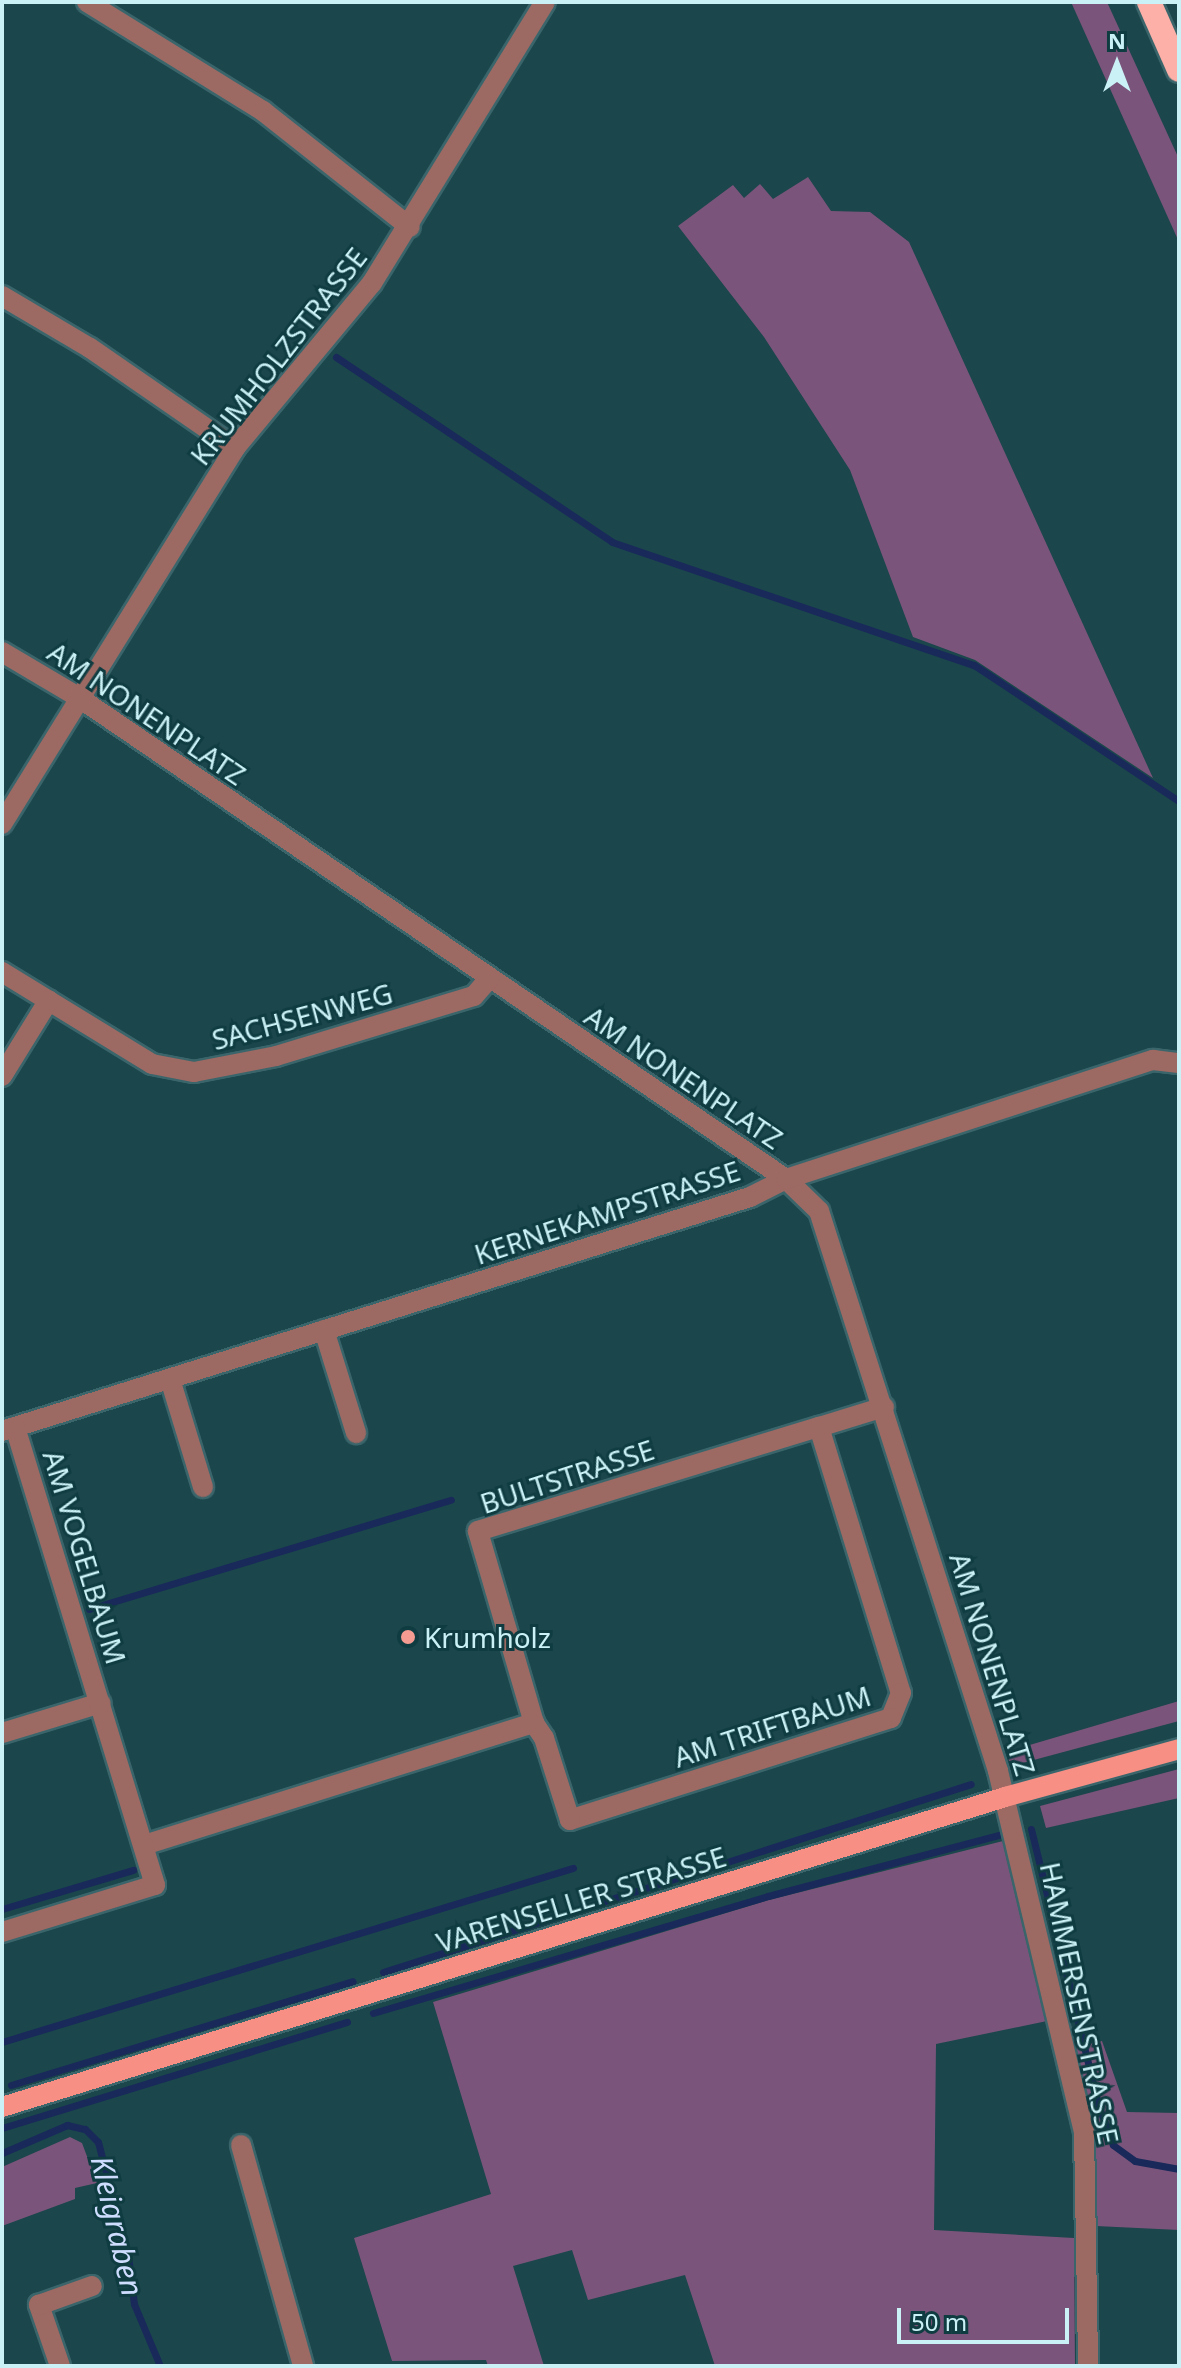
<!DOCTYPE html>
<html>
<head>
<meta charset="utf-8">
<style>
  body { margin:0 }
  #map { position:relative; width:1181px; height:2368px; overflow:hidden; background:#1b464c; font-family:"Noto Sans",sans-serif }
  div>[style] { position:absolute }
  .green>* { inset:0; background:#7a547a }
  .stream>* { height:7px; margin:-3.5px; padding:0 3.5px; transform-origin:3.5px; border-radius:3.5px; background:#18295a }
  .roads { filter:drop-shadow(2px 0 #3a656b) drop-shadow(-2px 0 #3a656b) drop-shadow(0 2px #3a656b) drop-shadow(0 -2px #3a656b) }
  .minor>* { height:20px; margin:-10px; padding:0 10px; transform-origin:10px; border-radius:10px; background:#9d6963 }
  .major>* { height:20px; margin:-10px; padding:0 10px; transform-origin:10px; border-radius:10px; background:#f78f84 }
  .highway>* { height:24px; margin:-12px; padding:0 12px; transform-origin:12px; border-radius:12px; background:#fcb0a7 }
  .dots>* { width:22px; height:22px; translate:-50% -50%; box-sizing:border-box; border:4px solid #0f3c41; border-radius:50% }
  span { translate:-50% -50%; white-space:nowrap; text-align:center; line-height:1.15; -webkit-text-stroke:6px #0f3c41; paint-order:stroke }
  .street-label { font-size:28px; color:#caf1f6 }
  .poi-label { font-size:28px; color:#caf1f6 }
  .left { translate:0 -50%; text-align:left }
  .water-label { font-size:30px; color:#ceddfe; font-style:italic }
  .frame { position:absolute; inset:0; border:4px solid #caf1f6; pointer-events:none }
  .north { position:absolute; left:1077px; top:24px; width:80px; height:80px; -webkit-text-stroke:6px #0f3c41; paint-order:stroke; rotate:0deg; font-size:22px; font-weight:700; line-height:32px; text-align:center; color:#caf1f6 }
  .north::after { content:''; display:block; margin:auto; width:28px; height:36px; background:#caf1f6; clip-path:polygon(50% 0,100% 100%,50% 72%,0 100%) }
  .scale { position:absolute; left:897px; top:2308px; width:172px; height:36px; box-sizing:border-box; border:4px solid #caf1f6; border-top:0; padding-left:10px; font-size:24px; line-height:28px; white-space:nowrap; color:#caf1f6; -webkit-text-stroke:6px #0f3c41; paint-order:stroke }
</style>
</head>
<body>
<div id="map">
  <div class="green">
    <div style="clip-path:polygon(1071px 2px,1107px 2px,1179px 159px,1179px 242px)"></div>
    <div style="clip-path:polygon(808px 177px,831px 211px,870px 212px,909px 242px,1153px 778px,975px 660px,913px 637px,850px 470px,764px 337px,678px 226px,733px 185px,744px 198px,760px 184px,773px 199px)"></div>
    <div style="clip-path:polygon(1179px 1701px,1179px 1721px,1011px 1766px,1006px 1752px)"></div>
    <div style="clip-path:polygon(1179px 1769px,1179px 1798px,1046px 1828px,1040px 1806px)"></div>
    <div style="clip-path:polygon(1003px 1841px,1047px 2021px,936px 2044px,934px 2230px,1074px 2238px,1075px 2366px,715px 2366px,685px 2275px,588px 2300px,572px 2250px,513px 2266px,544px 2366px,488px 2366px,486px 2360px,392px 2361px,354px 2238px,491px 2194px,433px 2002px,769px 1900px)"></div>
    <div style="clip-path:polygon(1102px 2041px,1127px 2112px,1179px 2113px,1179px 2230px,1096px 2226px,1093px 2130px,1073px 2047px)"></div>
    <div style="clip-path:polygon(70px 2137px,82px 2143px,97px 2183px,75px 2188px,75px 2199px,2px 2226px,2px 2167px)"></div>
  </div>
  <div class="stream">
    <div style="left:336px;top:357px;width:332px;rotate:33.8deg"></div>
    <div style="left:612px;top:542px;width:382px;rotate:18.8deg"></div>
    <div style="left:974px;top:665px;width:246px;rotate:33.6deg"></div>
    <div style="left:89px;top:1609px;width:378px;rotate:-16.8deg"></div>
    <div style="left:1031px;top:1829px;width:286px;rotate:76.3deg"></div>
    <div style="left:1099px;top:2107px;width:40px;rotate:69.8deg"></div>
    <div style="left:1113px;top:2145px;width:27px;rotate:36deg"></div>
    <div style="left:1135px;top:2161px;width:45px;rotate:10.3deg"></div>
    <div style="left:2px;top:1909px;width:137px;rotate:-16.6deg"></div>
    <div style="left:383px;top:1972px;width:617px;rotate:-17.73deg"></div>
    <div style="left:373px;top:2013px;width:412px;rotate:-16.5deg"></div>
    <div style="left:768px;top:1896px;width:239px;rotate:-14.8deg"></div>
    <div style="left:2px;top:2042px;width:597px;rotate:-16.95deg"></div>
    <div style="left:11px;top:2085px;width:357px;rotate:-16.9deg"></div>
    <div style="left:2px;top:2128px;width:361px;rotate:-17.1deg"></div>
    <div style="left:2px;top:2153px;width:71px;rotate:-23.3deg"></div>
    <div style="left:67px;top:2125px;width:18px;rotate:13deg"></div>
    <div style="left:85px;top:2129px;width:18px;rotate:45deg"></div>
    <div style="left:98px;top:2142px;width:118px;rotate:75.3deg"></div>
    <div style="left:128px;top:2256px;width:48px;rotate:82.9deg"></div>
    <div style="left:134px;top:2304px;width:67px;rotate:67.2deg"></div>
  </div>
  <div class="roads">
    <div class="minor">
      <div style="left:87px;top:2px;width:207px;rotate:31.8deg"></div>
      <div style="left:263px;top:111px;width:187px;rotate:38.3deg"></div>
      <div style="left:2px;top:296px;width:102px;rotate:30.6deg"></div>
      <div style="left:90px;top:348px;width:176px;rotate:34.6deg"></div>
      <div style="left:2px;top:652px;width:88px;rotate:30.6deg"></div>
      <div style="left:78px;top:697px;width:856px;rotate:34.25deg"></div>
      <div style="left:786px;top:1179px;width:46px;rotate:44.1deg"></div>
      <div style="left:819px;top:1211px;width:588px;rotate:72.27deg"></div>
      <div style="left:998px;top:1771px;width:370px;rotate:76.6deg"></div>
      <div style="left:1084px;top:2131px;width:235px;rotate:89deg"></div>
      <div style="left:2px;top:824px;width:442px;rotate:-58.2deg"></div>
      <div style="left:235px;top:448px;width:214px;rotate:-50.3deg"></div>
      <div style="left:372px;top:283px;width:330px;rotate:-58.4deg"></div>
      <div style="left:2px;top:972px;width:176px;rotate:31.5deg"></div>
      <div style="left:152px;top:1064px;width:43px;rotate:10.8deg"></div>
      <div style="left:194px;top:1072px;width:84px;rotate:-11deg"></div>
      <div style="left:276px;top:1056px;width:207px;rotate:-16.9deg"></div>
      <div style="left:474px;top:996px;width:23px;rotate:-49deg"></div>
      <div style="left:2px;top:1076px;width:89px;rotate:-58.3deg"></div>
      <div style="left:324px;top:1330px;width:108px;rotate:72.7deg"></div>
      <div style="left:170px;top:1379px;width:113px;rotate:73deg"></div>
      <div style="left:819px;top:1427px;width:278px;rotate:72.9deg"></div>
      <div style="left:901px;top:1693px;width:27px;rotate:112deg"></div>
      <div style="left:891px;top:1718px;width:337px;rotate:162.4deg"></div>
      <div style="left:570px;top:1820px;width:86px;rotate:-107.6deg"></div>
      <div style="left:544px;top:1738px;width:18px;rotate:-124deg"></div>
      <div style="left:534px;top:1723px;width:200px;rotate:-106.3deg"></div>
      <div style="left:478px;top:1531px;width:357px;rotate:-17deg"></div>
      <div style="left:819px;top:1427px;width:68px;rotate:-17.1deg"></div>
      <div style="left:2px;top:1431px;width:784px;rotate:-17.37deg"></div>
      <div style="left:750px;top:1197px;width:40px;rotate:-26.6deg"></div>
      <div style="left:786px;top:1179px;width:386px;rotate:-18deg"></div>
      <div style="left:1153px;top:1060px;width:26px;rotate:7deg"></div>
      <div style="left:2px;top:1733px;width:103px;rotate:-16.9deg"></div>
      <div style="left:144px;top:1845px;width:409px;rotate:-17.4deg"></div>
      <div style="left:2px;top:1932px;width:160px;rotate:-17.1deg"></div>
      <div style="left:155px;top:1885px;width:479px;rotate:-107deg"></div>
      <div style="left:241px;top:2145px;width:230px;rotate:74.3deg"></div>
      <div style="left:60px;top:2366px;width:65px;rotate:-109deg"></div>
      <div style="left:39px;top:2305px;width:56px;rotate:-19.7deg"></div>
    </div>
    <div class="major">
      <div style="left:2px;top:2107px;width:1050px;rotate:-17.17deg"></div>
      <div style="left:1005px;top:1797px;width:180px;rotate:-15.4deg"></div>
    </div>
    <div class="highway">
      <div style="left:1149px;top:2px;width:74px;rotate:66.2deg"></div>
    </div>
  </div>
  <div class="dots">
    <div style="left:408px;top:1637px;background:#f59c92"></div>
  </div>
  <div class="street-label">
    <span style="left:278px;top:356px;rotate:-52deg">KRUMHOLZSTRASSE</span>
    <span style="left:147px;top:713px;rotate:34deg">AM NONENPLATZ</span>
    <span style="left:302px;top:1016px;rotate:-15deg">SACHSENWEG</span>
    <span style="left:684px;top:1077px;rotate:34deg">AM NONENPLATZ</span>
    <span style="left:607px;top:1212px;rotate:-18deg">KERNEKAMPSTRASSE</span>
    <span style="left:567px;top:1476px;rotate:-18deg">BULTSTRASSE</span>
    <span style="left:85px;top:1557px;rotate:73deg">AM VOGELBAUM</span>
    <span style="left:993px;top:1664px;rotate:73deg">AM NONENPLATZ</span>
    <span style="left:772px;top:1726px;rotate:-18deg">AM TRIFTBAUM</span>
    <span style="left:581px;top:1899px;rotate:-17deg">VARENSELLER STRASSE</span>
    <span style="left:1080px;top:2003px;rotate:78deg">HAMMERSENSTRASSE</span>
  </div>
  <div class="poi-label">
    <span class="left" style="left:424px;top:1637px">Krumholz</span>
  </div>
  <div class="water-label">
    <span style="left:117px;top:2226px;rotate:77deg">Kleigraben</span>
  </div>
  <div class="frame"></div>
  <div class="north">N</div>
  <div class="scale">50 m</div>
</div>
</body>
</html>
